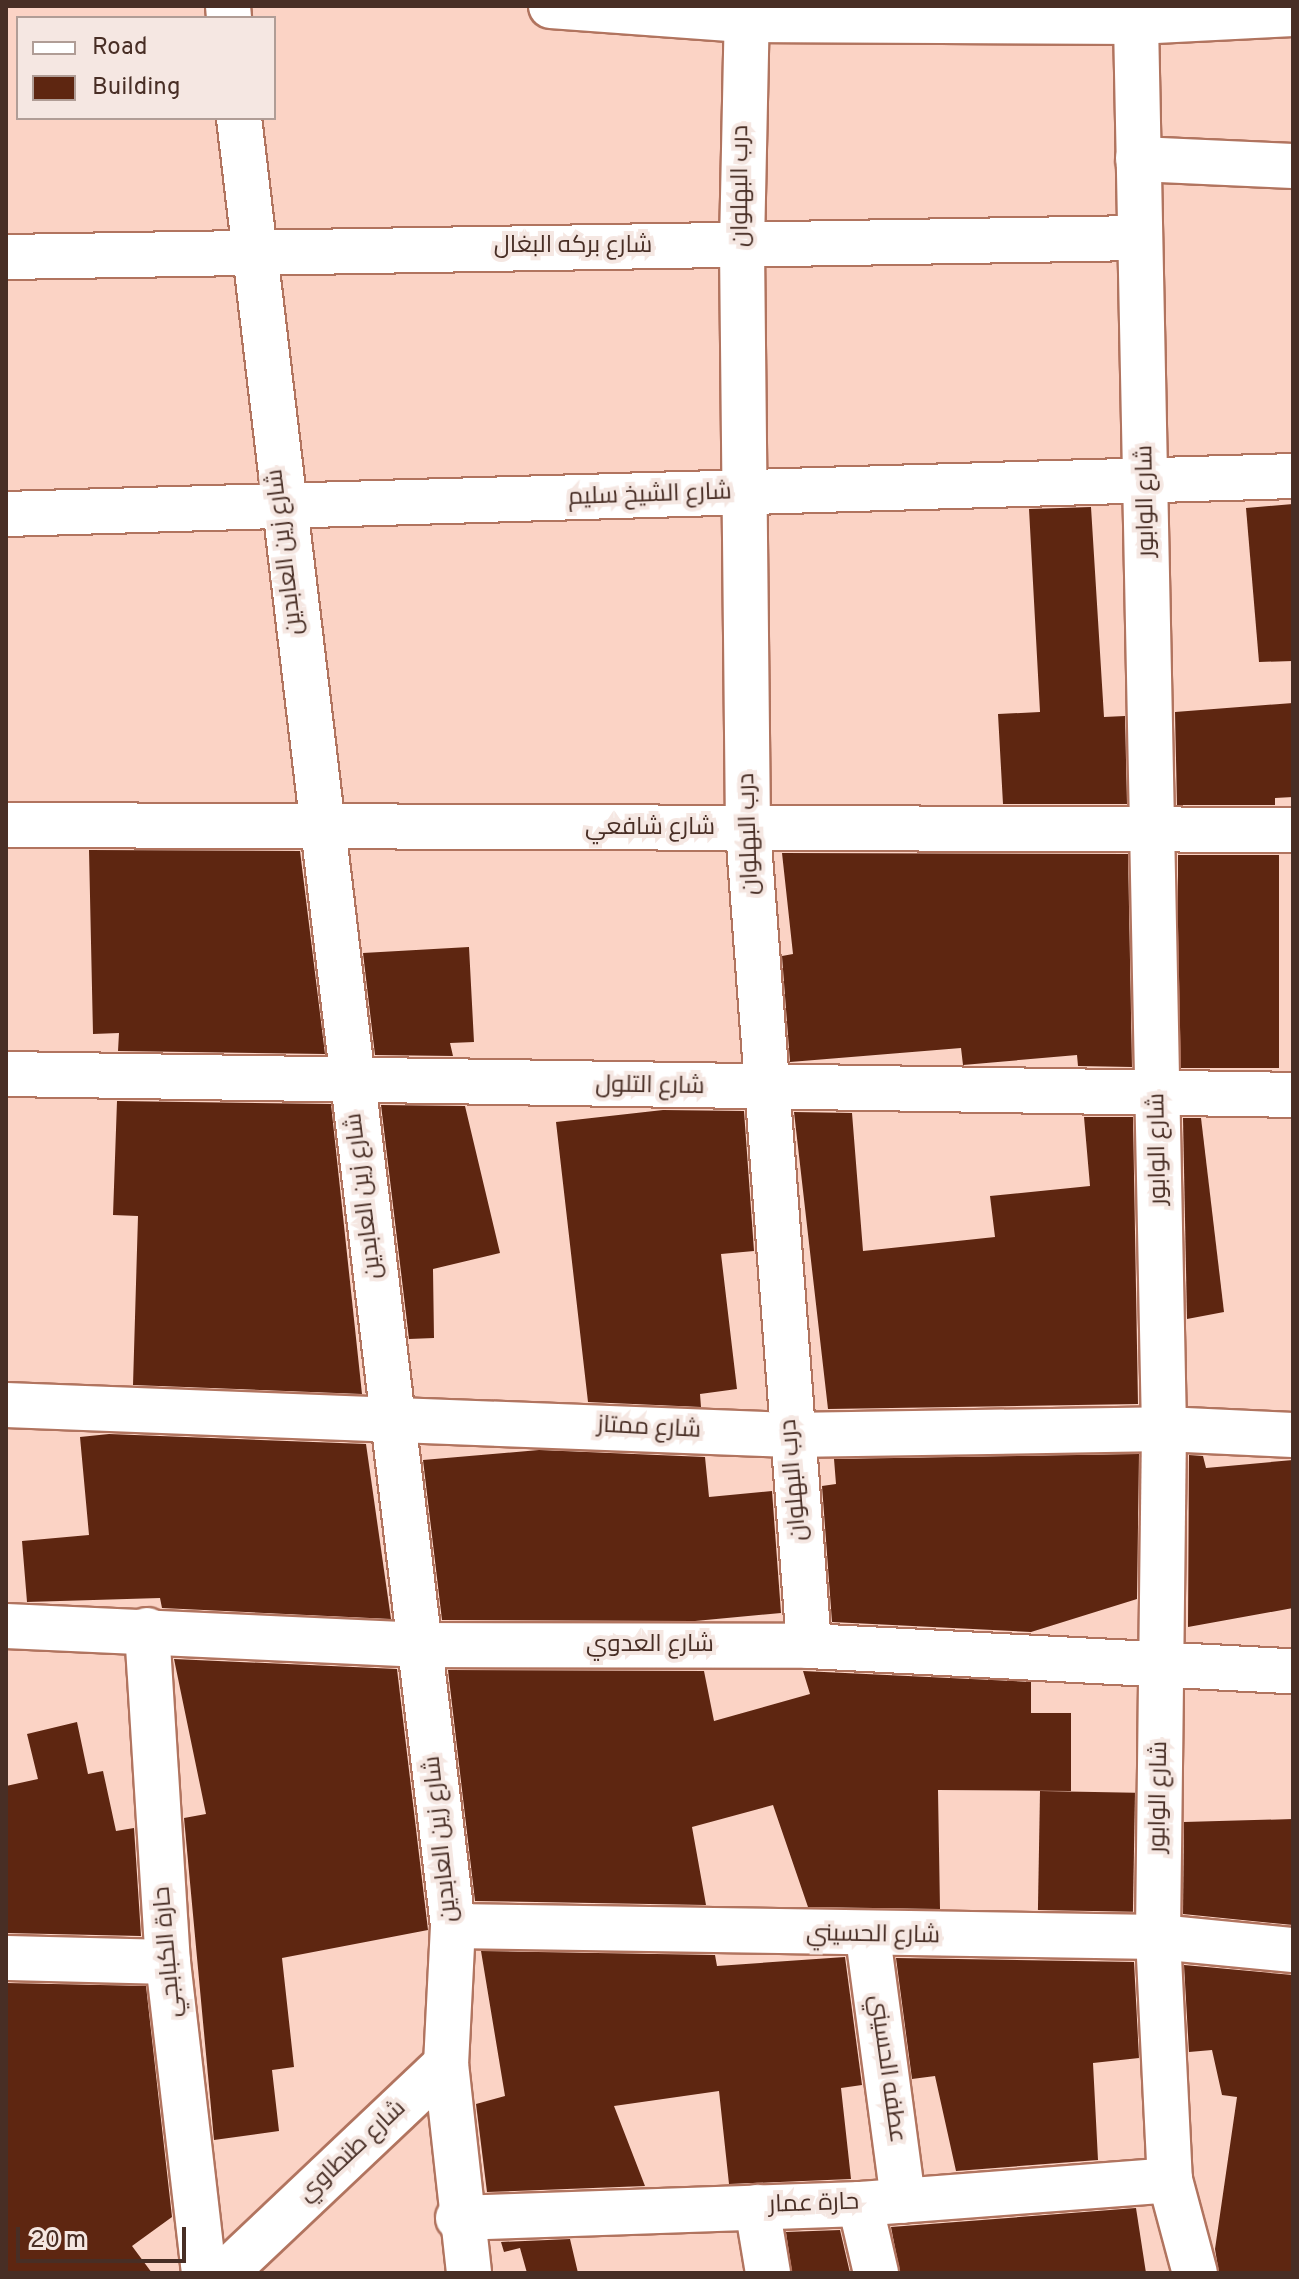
<!DOCTYPE html>
<html>
<head>
<meta charset="utf-8">
<style>
  body { margin:0 }
  #map { position:relative; width:1299px; height:2279px; overflow:hidden; background:#fbd3c5; font-family:Overpass,Cairo,sans-serif }
  div>[style] { position:absolute }
  .building>* { inset:0; background:#5e2611; transform-origin:0 0 }
  .roads { filter:drop-shadow(2px 0 #b1745f) drop-shadow(-2px 0 #b1745f) drop-shadow(0 2px #b1745f) drop-shadow(0 -2px #b1745f) }
  .street>* { height:44px; margin:-22px; padding:0 22px; transform-origin:22px; border-radius:22px; background:#fff }
  span { translate:-50% -50%; white-space:nowrap; text-align:center; line-height:1.15; -webkit-text-stroke:8px #f5e7e2; paint-order:stroke }
  .street-label { font-size:24px; color:#482e25 }
  .frame { position:absolute; inset:0; border:8px solid #482e25; pointer-events:none }
  .legend { position:absolute; left:16px; top:16px; width:260px; height:104px; box-sizing:border-box; background:#f5e7e2; border:2px solid #b09d96; margin:0; padding:10px 14px; list-style:none; font-size:24px; color:#482e25 }
  .legend li { display:flex; align-items:center; gap:16px; height:40px }
  .legend b { width:40px; border:2px solid #b09d96 }
  .scale { position:absolute; left:16px; top:2227px; width:170px; height:36px; box-sizing:border-box; border:4px solid #482e25; border-top:0; padding-left:10px; font-size:24px; line-height:28px; white-space:nowrap; color:#482e25; -webkit-text-stroke:6px #f5e7e2; paint-order:stroke }
</style>
</head>
<body>
<div id="map">
  <div class="building">
    <div style="clip-path:polygon(1293px 504px,1293px 661px,1259px 662px,1246px 508px)"></div>
    <div style="clip-path:polygon(1091px 507px,1104px 717px,1125px 716px,1127px 804px,1003px 804px,998px 714px,1040px 712px,1029px 509px)"></div>
    <div style="clip-path:polygon(1293px 703px,1293px 797px,1275px 798px,1275px 805px,1177px 805px,1175px 712px)"></div>
    <div style="clip-path:polygon(89px 850px,300px 851px,325px 1054px,118px 1051px,119px 1033px,93px 1034px)"></div>
    <div style="clip-path:polygon(782px 853px,1128px 854px,1132px 1067px,1078px 1066px,1077px 1055px,963px 1065px,961px 1048px,790px 1062px,782px 956px,793px 954px)"></div>
    <div style="left:1178px;top:855px;width:101px;height:213px"></div>
    <div style="clip-path:polygon(469px 947px,474px 1042px,450px 1043px,453px 1056px,375px 1055px,363px 953px)"></div>
    <div style="clip-path:polygon(117px 1101px,331px 1104px,362px 1394px,133px 1385px,138px 1216px,113px 1215px)"></div>
    <div style="clip-path:polygon(381px 1105px,465px 1106px,500px 1253px,433px 1269px,434px 1338px,409px 1339px)"></div>
    <div style="clip-path:polygon(663px 1110px,744px 1111px,754px 1251px,721px 1254px,737px 1389px,700px 1394px,701px 1407px,588px 1402px,556px 1122px)"></div>
    <div style="clip-path:polygon(794px 1112px,852px 1113px,863px 1251px,995px 1237px,990px 1196px,1090px 1186px,1084px 1117px,1133px 1117px,1138px 1404px,828px 1409px)"></div>
    <div style="clip-path:polygon(1183px 1118px,1201px 1118px,1224px 1312px,1187px 1319px)"></div>
    <div style="clip-path:polygon(109px 1434px,366px 1444px,391px 1619px,162px 1608px,160px 1598px,27px 1602px,22px 1541px,89px 1535px,80px 1437px)"></div>
    <div style="clip-path:polygon(539px 1450px,705px 1457px,709px 1497px,772px 1491px,781px 1613px,695px 1621px,442px 1620px,423px 1460px)"></div>
    <div style="clip-path:polygon(1139px 1454px,1137px 1599px,1031px 1632px,832px 1622px,822px 1486px,836px 1484px,834px 1459px)"></div>
    <div style="clip-path:polygon(1189px 1455px,1203px 1456px,1206px 1468px,1293px 1460px,1293px 1608px,1188px 1627px)"></div>
    <div style="clip-path:polygon(174px 1659px,397px 1669px,428px 1930px,282px 1958px,294px 2067px,272px 2070px,279px 2131px,214px 2140px,184px 1818px,206px 1814px)"></div>
    <div style="clip-path:polygon(448px 1670px,704px 1671px,714px 1721px,810px 1694px,803px 1671px,1031px 1682px,1031px 1713px,1071px 1713px,1071px 1791px,938px 1790px,940px 1909px,808px 1907px,773px 1805px,692px 1827px,706px 1905px,475px 1901px)"></div>
    <div style="clip-path:polygon(77px 1722px,88px 1774px,103px 1771px,116px 1831px,134px 1828px,141px 1936px,6px 1933px,6px 1786px,38px 1779px,27px 1734px)"></div>
    <div style="left:1040px;top:1791px;width:95px;height:119px;rotate:1deg"></div>
    <div style="clip-path:polygon(1293px 1819px,1293px 1925px,1183px 1914px,1184px 1822px)"></div>
    <div style="clip-path:polygon(481px 1951px,715px 1955px,717px 1966px,845px 1957px,862px 2085px,841px 2088px,851px 2179px,729px 2184px,719px 2091px,614px 2106px,645px 2186px,487px 2192px,476px 2104px,505px 2096px)"></div>
    <div style="clip-path:polygon(896px 1958px,1134px 1962px,1139px 2058px,1093px 2063px,1098px 2160px,956px 2171px,935px 2076px,912px 2079px)"></div>
    <div style="clip-path:polygon(1184px 1965px,1293px 1975px,1293px 2273px,1219px 2273px,1215px 2249px,1237px 2097px,1222px 2095px,1212px 2050px,1189px 2052px)"></div>
    <div style="clip-path:polygon(6px 1983px,146px 1986px,172px 2217px,132px 2246px,152px 2273px,6px 2273px)"></div>
    <div style="clip-path:polygon(1136px 2208px,1146px 2273px,900px 2273px,891px 2227px)"></div>
    <div style="clip-path:polygon(840px 2230px,850px 2273px,792px 2273px,786px 2232px)"></div>
    <div style="clip-path:polygon(570px 2239px,578px 2273px,527px 2273px,520px 2248px,504px 2252px,501px 2242px)"></div>
  </div>
  <div class="roads">
    <div class="street">
      <div style="left:228px;top:6px;width:12px;rotate:85deg"></div>
      <div style="left:551px;top:6px;width:193px;rotate:4.2deg"></div>
      <div style="left:743px;top:20px;width:393px;rotate:0.3deg"></div>
      <div style="left:1136px;top:22px;width:157px;rotate:-2.9deg"></div>
      <div style="left:747px;top:6px;width:241px;rotate:91.2deg"></div>
      <div style="left:742px;top:247px;width:583px;rotate:89.41deg"></div>
      <div style="left:748px;top:830px;width:818px;rotate:85.72deg"></div>
      <div style="left:1136px;top:22px;width:1407px;rotate:88.86deg"></div>
      <div style="left:1164px;top:1429px;width:508px;rotate:90.68deg"></div>
      <div style="left:1158px;top:1937px;width:243px;rotate:87.2deg"></div>
      <div style="left:1170px;top:2180px;width:96px;rotate:75deg"></div>
      <div style="left:239px;top:118px;width:1821px;rotate:83.25deg"></div>
      <div style="left:453px;top:1926px;width:138px;rotate:92.9deg"></div>
      <div style="left:446px;top:2064px;width:210px;rotate:83.7deg"></div>
      <div style="left:1138px;top:159px;width:155px;rotate:2.6deg"></div>
      <div style="left:6px;top:257px;width:1134px;rotate:-0.96deg"></div>
      <div style="left:6px;top:514px;width:1288px;rotate:-1.69deg"></div>
      <div style="left:6px;top:825px;width:1287px;rotate:0.22deg"></div>
      <div style="left:6px;top:1074px;width:1287px;rotate:0.93deg"></div>
      <div style="left:6px;top:1405px;width:785px;rotate:2.19deg"></div>
      <div style="left:790px;top:1435px;width:374px;rotate:-0.9deg"></div>
      <div style="left:1164px;top:1429px;width:129px;rotate:2.7deg"></div>
      <div style="left:6px;top:1626px;width:412px;rotate:2.6deg"></div>
      <div style="left:418px;top:1645px;width:391px;rotate:0.1deg"></div>
      <div style="left:809px;top:1646px;width:485px;rotate:3deg"></div>
      <div style="left:147px;top:1630px;width:333px;rotate:86.4deg"></div>
      <div style="left:168px;top:1962px;width:313px;rotate:83.4deg"></div>
      <div style="left:453px;top:1926px;width:705px;rotate:0.89deg"></div>
      <div style="left:1158px;top:1937px;width:136px;rotate:5.5deg"></div>
      <div style="left:868px;top:1937px;width:266px;rotate:82.4deg"></div>
      <div style="left:6px;top:1958px;width:162px;rotate:1.4deg"></div>
      <div style="left:860px;top:2204px;width:71px;rotate:76.9deg"></div>
      <div style="left:757px;top:2207px;width:67px;rotate:80.5deg"></div>
      <div style="left:458px;top:2218px;width:402px;rotate:-2deg"></div>
      <div style="left:860px;top:2204px;width:311px;rotate:-4.4deg"></div>
      <div style="left:225px;top:2273px;width:304px;rotate:-43.4deg"></div>
    </div>
  </div>
  <div class="street-label">
    <span style="left:742px;top:186px;rotate:-90deg">درب البهلوان</span>
    <span style="left:573px;top:247px">شارع بركه البغال</span>
    <span style="left:650px;top:496px;rotate:-2deg">شارع الشيخ سليم</span>
    <span style="left:1147px;top:501px;rotate:-91deg">شارع الوابور</span>
    <span style="left:286px;top:552px;rotate:-97deg">شارع زين العابدين</span>
    <span style="left:650px;top:829px">شارع شافعي</span>
    <span style="left:750px;top:834px;rotate:-92deg">درب البهلوان</span>
    <span style="left:650px;top:1087px;rotate:1deg">شارع التلول</span>
    <span style="left:1159px;top:1149px;rotate:-91deg">شارع الوابور</span>
    <span style="left:365px;top:1196px;rotate:-97deg">شارع زين العابدين</span>
    <span style="left:649px;top:1429px;rotate:3deg">شارع ممتاز</span>
    <span style="left:795px;top:1480px;rotate:-95deg">درب البهلوان</span>
    <span style="left:650px;top:1646px">شارع العدوي</span>
    <span style="left:1160px;top:1797px;rotate:-89deg">شارع الوابور</span>
    <span style="left:442px;top:1839px;rotate:-96deg">شارع زين العابدين</span>
    <span style="left:873px;top:1936px;rotate:1deg">شارع الحسيني</span>
    <span style="left:169px;top:1952px;rotate:-95deg">حارة الكبابجي</span>
    <span style="left:886px;top:2069px;rotate:82deg">عطفه الحسيني</span>
    <span style="left:353px;top:2152px;rotate:-43deg">شارع طنطاوي</span>
    <span style="left:814px;top:2205px;rotate:-2deg">حارة عمار</span>
  </div>
  <div class="frame"></div>
  <ul class="legend">
  <li><b style="height:10px;background:#fff"></b>Road</li>
  <li><b style="height:22px;background:#5e2611"></b>Building</li>
  </ul>
  <div class="scale">20 m</div>
</div>
</body>
</html>
